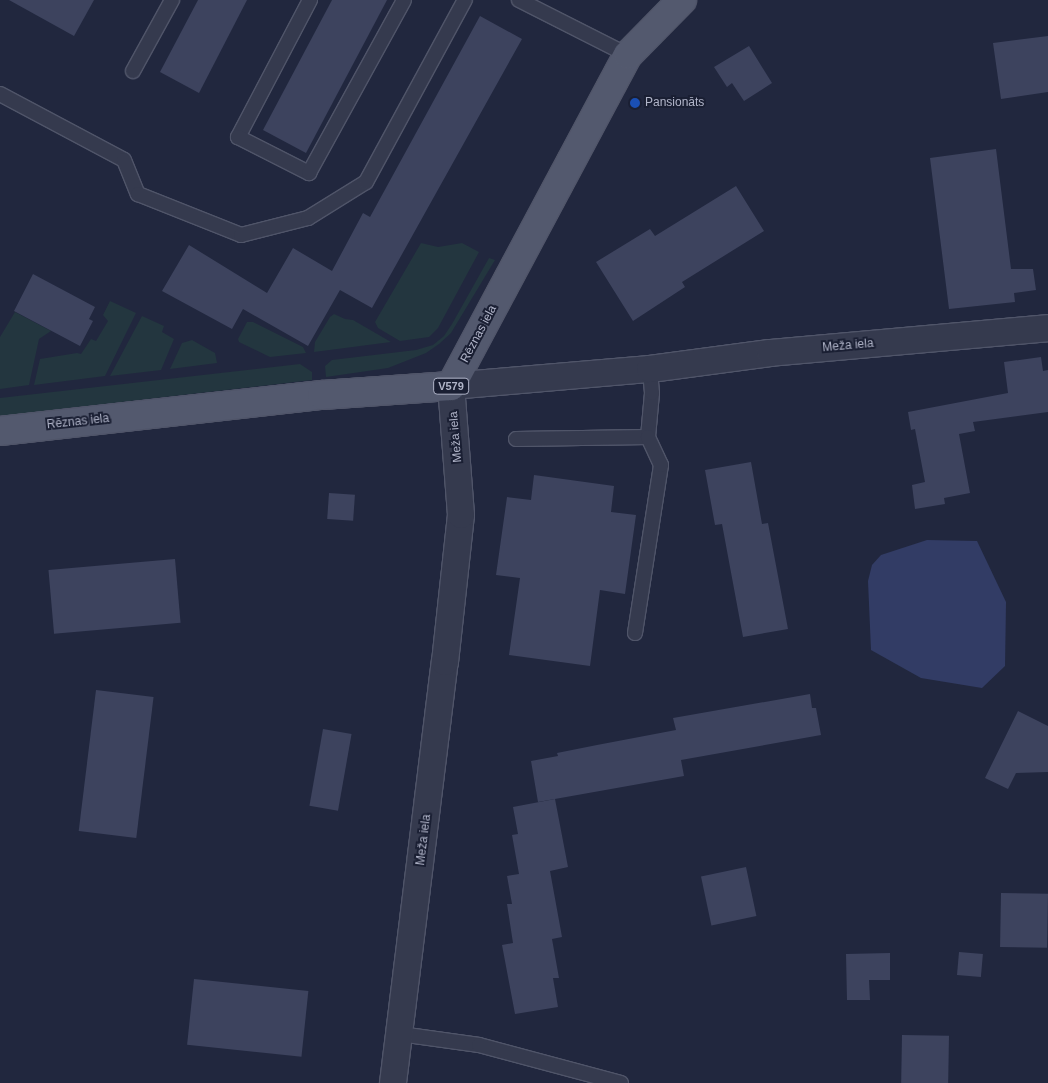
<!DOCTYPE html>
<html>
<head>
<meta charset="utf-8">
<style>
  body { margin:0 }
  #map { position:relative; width:1048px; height:1083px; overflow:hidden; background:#21273e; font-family:Helvetica,sans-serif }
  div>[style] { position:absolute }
  .green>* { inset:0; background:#23363f }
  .water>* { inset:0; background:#323c65 }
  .building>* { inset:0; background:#3d435e; transform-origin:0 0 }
  .roads { filter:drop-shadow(1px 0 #505569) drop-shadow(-1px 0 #505569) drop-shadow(0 1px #505569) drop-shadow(0 -1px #505569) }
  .service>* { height:14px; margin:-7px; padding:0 7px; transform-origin:7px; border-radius:7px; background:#353a4e }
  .minor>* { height:26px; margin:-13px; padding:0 13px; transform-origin:13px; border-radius:13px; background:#353a4e }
  .primary>* { height:28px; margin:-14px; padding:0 14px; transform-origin:14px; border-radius:14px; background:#53596e }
  .dots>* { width:14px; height:14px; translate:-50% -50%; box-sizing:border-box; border:2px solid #1a1f33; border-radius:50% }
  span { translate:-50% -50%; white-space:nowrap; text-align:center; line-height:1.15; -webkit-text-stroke:4px #1a1f33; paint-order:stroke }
  .shield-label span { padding:1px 4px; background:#1a1f33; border:1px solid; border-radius:4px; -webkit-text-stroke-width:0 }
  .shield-label { font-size:11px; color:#b1b5c9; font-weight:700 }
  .poi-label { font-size:12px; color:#b1b5c9 }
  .left { translate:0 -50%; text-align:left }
  .street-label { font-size:12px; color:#b1b5c9 }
</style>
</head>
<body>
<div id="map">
  <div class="green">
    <div style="clip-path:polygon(421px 243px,438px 247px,462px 243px,479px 252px,438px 328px,429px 337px,400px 341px,378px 328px,375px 322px)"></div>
    <div style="clip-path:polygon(489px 258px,495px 260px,451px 333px,439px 344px,426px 353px,388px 368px,326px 377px,325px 366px,332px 360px,416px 350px,433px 345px,444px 336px,452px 324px)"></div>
    <div style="clip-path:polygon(110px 301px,136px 313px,105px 376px,34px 385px,40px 359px,77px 353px,81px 354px,91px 339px,96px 341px,108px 321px,103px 315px)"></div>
    <div style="clip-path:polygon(15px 312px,51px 331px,39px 339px,29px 385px,0 389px,0 337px)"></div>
    <div style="clip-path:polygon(334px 314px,345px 319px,353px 320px,391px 342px,314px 352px,315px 342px,330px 317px)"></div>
    <div style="clip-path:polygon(142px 316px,164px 326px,162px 332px,174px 339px,161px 370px,110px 376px)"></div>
    <div style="clip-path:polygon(247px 322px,253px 322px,303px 347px,306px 353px,270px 357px,239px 342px,238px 339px)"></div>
    <div style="clip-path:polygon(192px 340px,215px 353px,217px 363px,170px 369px,182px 343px)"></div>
    <div style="clip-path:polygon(300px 364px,312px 372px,312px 380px,0 416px,0 398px)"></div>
  </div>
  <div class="water">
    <div style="clip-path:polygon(927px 540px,977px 541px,1006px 602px,1005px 666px,982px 688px,921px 678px,871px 650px,868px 581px,872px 565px,881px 555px)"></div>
  </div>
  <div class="building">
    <div style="clip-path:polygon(9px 0,94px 0,74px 36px)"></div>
    <div style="clip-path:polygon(198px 0,247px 0,199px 93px,160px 72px)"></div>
    <div style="clip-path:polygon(332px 0,387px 0,306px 153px,263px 130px)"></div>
    <div style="clip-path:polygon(480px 16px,522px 39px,372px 308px,340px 290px,308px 346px,243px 309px,232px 329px,162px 291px,189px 245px,267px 293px,293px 248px,332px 271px,363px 213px,370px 217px)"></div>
    <div style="clip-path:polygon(1048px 36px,1048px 92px,1001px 99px,993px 43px)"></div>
    <div style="clip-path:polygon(749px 46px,772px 83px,744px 101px,732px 83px,727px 87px,714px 67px)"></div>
    <div style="clip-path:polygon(996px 149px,1011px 269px,1033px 269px,1036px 290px,1014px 293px,1015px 302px,949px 309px,930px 158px)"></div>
    <div style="clip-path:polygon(736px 186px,764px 231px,682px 282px,685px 287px,633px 321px,596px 262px,650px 229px,655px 236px)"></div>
    <div style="clip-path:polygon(33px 274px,95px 307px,89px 319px,93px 321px,80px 346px,14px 311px)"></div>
    <div style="clip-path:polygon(1041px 357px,1043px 371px,1048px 370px,1048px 412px,973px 422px,975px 431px,959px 434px,970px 493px,944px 498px,945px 504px,915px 509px,912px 485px,925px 482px,915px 429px,911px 430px,908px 412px,1008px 393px,1004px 362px)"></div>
    <div style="clip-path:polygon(751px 462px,762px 524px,768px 523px,788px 629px,743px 637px,722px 524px,715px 525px,705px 470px)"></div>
    <div style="clip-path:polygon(534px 475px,614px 486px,611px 512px,636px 515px,625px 594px,600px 590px,590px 666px,509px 655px,520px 578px,496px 575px,507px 497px,531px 500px)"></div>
    <div style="left:329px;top:493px;width:26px;height:26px;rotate:4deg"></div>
    <div style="left:175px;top:559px;width:64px;height:127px;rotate:85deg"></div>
    <div style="left:96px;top:690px;width:58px;height:142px;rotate:7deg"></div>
    <div style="clip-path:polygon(810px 694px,812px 708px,816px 708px,821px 735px,681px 760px,684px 776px,538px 802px,531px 761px,558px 756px,557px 753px,597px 745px,676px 730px,673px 718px)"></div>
    <div style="clip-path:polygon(1018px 711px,1048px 726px,1048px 772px,1016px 773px,1008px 789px,985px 778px)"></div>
    <div style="left:323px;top:729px;width:29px;height:78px;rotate:10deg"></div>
    <div style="clip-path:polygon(555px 799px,568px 867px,550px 871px,562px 937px,552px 939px,559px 978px,553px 978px,558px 1007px,515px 1014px,502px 945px,513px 943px,507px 904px,512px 904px,507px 876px,519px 874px,512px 835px,518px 834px,513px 807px)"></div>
    <div style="left:746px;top:867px;width:50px;height:46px;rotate:78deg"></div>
    <div style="left:1001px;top:893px;width:47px;height:54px;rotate:1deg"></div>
    <div style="left:959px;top:952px;width:24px;height:23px;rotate:5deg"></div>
    <div style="clip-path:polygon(890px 953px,890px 980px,869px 980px,870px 1000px,847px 1000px,846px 954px)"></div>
    <div style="left:194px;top:979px;width:115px;height:66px;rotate:6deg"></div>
    <div style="left:902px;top:1035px;width:47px;height:48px;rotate:1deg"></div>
  </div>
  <div class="roads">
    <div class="service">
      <div style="left:310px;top:0;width:155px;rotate:117.7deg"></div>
      <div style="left:238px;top:137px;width:80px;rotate:26.9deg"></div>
      <div style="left:309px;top:173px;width:197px;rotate:-61.2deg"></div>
      <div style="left:519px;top:0;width:122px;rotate:26.8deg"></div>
      <div style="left:133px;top:71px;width:81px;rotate:-61.2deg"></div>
      <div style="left:0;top:94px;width:140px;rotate:28deg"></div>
      <div style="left:124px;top:160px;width:37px;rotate:68deg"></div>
      <div style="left:138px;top:194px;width:111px;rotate:21.7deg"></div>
      <div style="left:241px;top:235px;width:69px;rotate:-14.2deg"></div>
      <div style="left:308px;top:218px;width:68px;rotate:-31.8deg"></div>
      <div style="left:366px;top:182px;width:207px;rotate:-61.5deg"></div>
      <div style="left:516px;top:439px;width:132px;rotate:-0.9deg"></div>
      <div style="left:648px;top:437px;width:44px;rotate:-84.8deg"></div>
      <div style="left:652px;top:393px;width:24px;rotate:-95deg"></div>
      <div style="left:635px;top:633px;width:170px;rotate:-81.2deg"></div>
      <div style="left:661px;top:465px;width:31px;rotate:-115deg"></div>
      <div style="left:400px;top:1034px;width:80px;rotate:7.9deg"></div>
      <div style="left:479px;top:1045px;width:147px;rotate:15deg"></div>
    </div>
    <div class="minor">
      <div style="left:393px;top:1083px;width:424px;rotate:-83deg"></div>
      <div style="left:445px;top:662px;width:148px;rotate:-83.8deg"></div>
      <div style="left:461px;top:515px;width:129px;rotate:-94.4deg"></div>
      <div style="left:451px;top:386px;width:200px;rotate:-4.9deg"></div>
      <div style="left:650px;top:369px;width:121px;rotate:-7.6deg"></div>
      <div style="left:770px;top:353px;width:279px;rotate:-5.1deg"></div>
    </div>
    <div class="primary">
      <div style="left:0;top:431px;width:324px;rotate:-6.4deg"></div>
      <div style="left:322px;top:395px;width:129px;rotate:-4deg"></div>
      <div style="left:451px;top:386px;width:375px;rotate:-61.9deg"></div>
      <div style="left:628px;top:55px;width:77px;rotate:-45.5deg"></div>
    </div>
  </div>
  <div class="dots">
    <div style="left:635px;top:103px;background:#1a4fb4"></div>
  </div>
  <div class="shield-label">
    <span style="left:451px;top:386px">V579</span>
  </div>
  <div class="poi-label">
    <span class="left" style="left:645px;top:103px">Pansionāts</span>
  </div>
  <div class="street-label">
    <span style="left:479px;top:334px;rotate:-62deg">Rēznas iela</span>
    <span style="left:848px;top:346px;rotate:-5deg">Meža iela</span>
    <span style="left:78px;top:422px;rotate:-6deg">Rēznas iela</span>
    <span style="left:456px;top:437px;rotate:-95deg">Meža iela</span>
    <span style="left:424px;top:840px;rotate:-83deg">Meža iela</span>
  </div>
</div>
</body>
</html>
